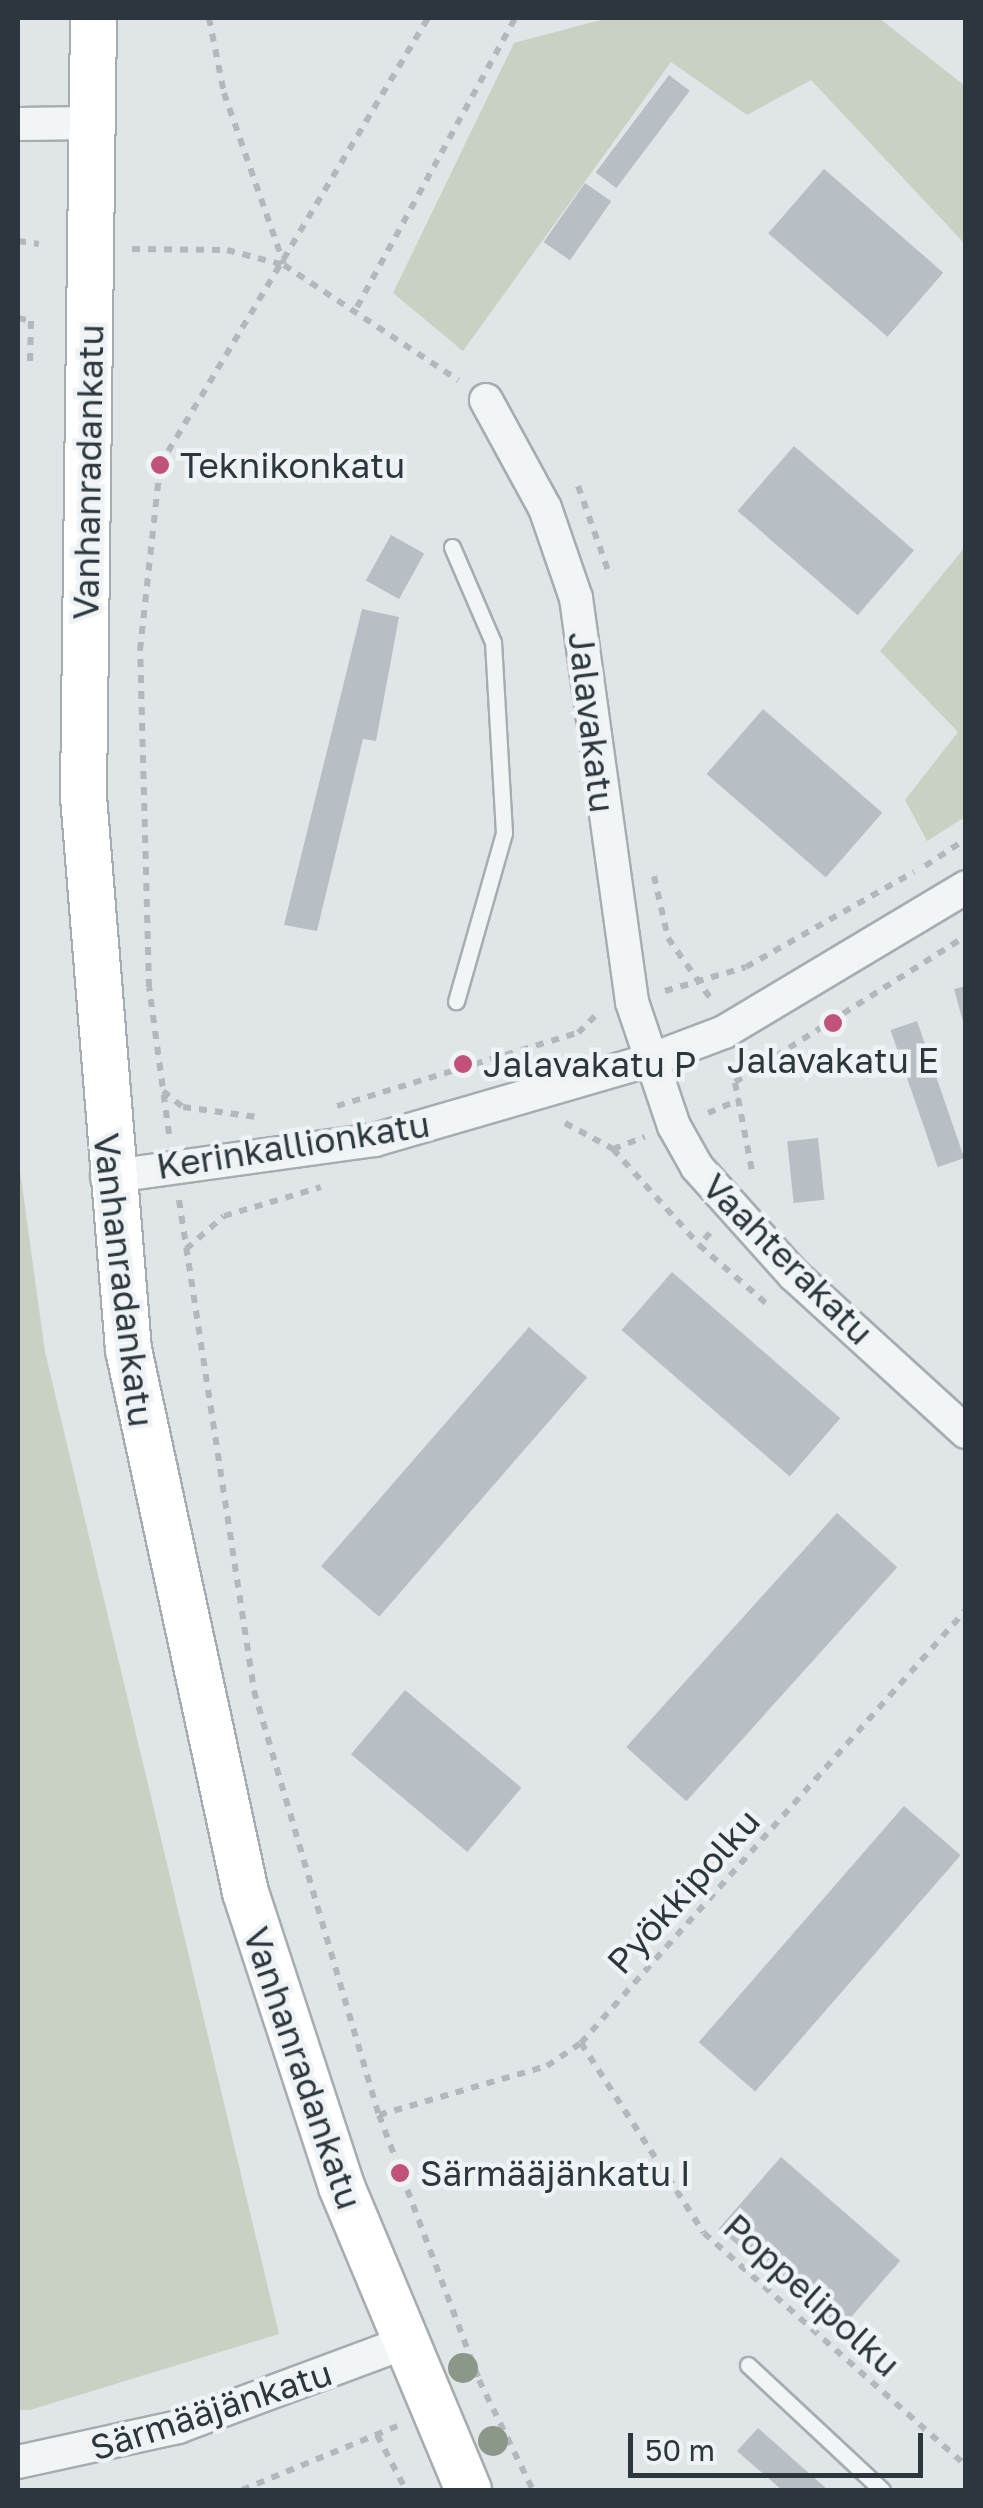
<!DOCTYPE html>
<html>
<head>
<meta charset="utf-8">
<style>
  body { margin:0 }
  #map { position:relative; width:983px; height:2508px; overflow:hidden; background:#e0e5e8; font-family:"Golos Text",sans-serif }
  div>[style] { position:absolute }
  .green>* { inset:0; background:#c9d1c2 }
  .building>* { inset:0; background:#b8bfc4; transform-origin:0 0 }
  .path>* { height:6px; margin-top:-3px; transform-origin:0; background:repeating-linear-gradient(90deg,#b2b8bb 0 8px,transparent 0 16px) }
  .roads { filter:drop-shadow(2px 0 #a6adb1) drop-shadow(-2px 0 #a6adb1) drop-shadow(0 2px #a6adb1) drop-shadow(0 -2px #a6adb1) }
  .lane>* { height:15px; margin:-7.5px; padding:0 7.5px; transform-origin:7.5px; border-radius:7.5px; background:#f2f5f6 }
  .street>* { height:32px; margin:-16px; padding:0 16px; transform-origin:16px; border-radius:16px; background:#f2f5f6 }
  .secondary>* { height:45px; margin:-22.5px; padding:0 22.5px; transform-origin:22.5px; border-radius:22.5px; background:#fff }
  .trees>* { width:30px; height:30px; margin:-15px; border-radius:50%; background:#8b9788 }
  .dots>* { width:28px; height:28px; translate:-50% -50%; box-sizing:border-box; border:5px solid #eff3f5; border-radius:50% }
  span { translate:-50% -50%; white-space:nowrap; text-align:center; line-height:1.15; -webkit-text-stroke:9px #eff3f5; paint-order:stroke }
  .poi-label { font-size:35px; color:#2b363d }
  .left { translate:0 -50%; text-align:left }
  .street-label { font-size:35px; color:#2b363d }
  .frame { position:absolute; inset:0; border:20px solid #2b363d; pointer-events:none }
  .scale { position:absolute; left:628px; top:2433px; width:295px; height:45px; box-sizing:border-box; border:5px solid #2b363d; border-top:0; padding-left:12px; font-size:30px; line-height:35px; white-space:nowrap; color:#2b363d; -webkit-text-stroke:8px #eff3f5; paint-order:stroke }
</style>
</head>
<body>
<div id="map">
  <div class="green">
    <div style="clip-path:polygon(608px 18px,879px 18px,965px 86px,965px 244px,811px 80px,747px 115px,671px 62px,463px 351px,393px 293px,514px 43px)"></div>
    <div style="clip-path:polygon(965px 547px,965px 817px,927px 841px,905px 800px,958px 732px,880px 651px)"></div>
    <div style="clip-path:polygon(18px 1156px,45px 1352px,279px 2334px,30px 2410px,18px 2410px)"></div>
  </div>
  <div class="building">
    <div style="left:669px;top:75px;width:26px;height:122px;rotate:37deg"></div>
    <div style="left:824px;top:169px;width:158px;height:85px;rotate:41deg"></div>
    <div style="left:585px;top:183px;width:32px;height:72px;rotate:35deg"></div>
    <div style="left:794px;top:446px;width:159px;height:86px;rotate:41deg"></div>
    <div style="left:391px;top:535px;width:38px;height:52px;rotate:29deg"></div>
    <div style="clip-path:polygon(362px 609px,399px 617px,376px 741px,363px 739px,317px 931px,284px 925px)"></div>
    <div style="left:763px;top:709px;width:158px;height:86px;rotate:41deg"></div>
    <div style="clip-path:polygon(966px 986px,966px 1024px,964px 1025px,954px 989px)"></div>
    <div style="left:917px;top:1021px;width:145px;height:28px;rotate:71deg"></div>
    <div style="left:818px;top:1138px;width:62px;height:31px;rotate:84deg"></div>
    <div style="left:672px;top:1272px;width:223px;height:77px;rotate:41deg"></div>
    <div style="left:529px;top:1327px;width:77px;height:317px;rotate:41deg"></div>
    <div style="left:837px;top:1513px;width:81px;height:315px;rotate:42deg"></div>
    <div style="left:405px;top:1690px;width:152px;height:84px;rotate:40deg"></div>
    <div style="left:904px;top:1806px;width:75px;height:313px;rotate:41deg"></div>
    <div style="left:781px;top:2157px;width:158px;height:95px;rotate:41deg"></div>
    <div style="clip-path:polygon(758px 2428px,828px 2490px,782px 2490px,737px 2451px)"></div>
  </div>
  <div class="path">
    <div style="left:209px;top:18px;width:76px;rotate:78.7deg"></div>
    <div style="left:224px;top:93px;width:181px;rotate:70.7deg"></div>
    <div style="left:18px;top:241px;width:21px;rotate:8deg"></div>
    <div style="left:132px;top:249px;width:95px;rotate:0.6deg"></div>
    <div style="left:227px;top:250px;width:59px;rotate:14.7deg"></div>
    <div style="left:284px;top:265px;width:209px;rotate:33.5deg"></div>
    <div style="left:357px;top:307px;width:329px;rotate:-61.3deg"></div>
    <div style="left:18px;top:318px;width:13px;rotate:13deg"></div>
    <div style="left:31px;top:321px;width:41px;rotate:91.4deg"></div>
    <div style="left:578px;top:486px;width:92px;rotate:70.4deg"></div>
    <div style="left:925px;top:866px;width:49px;rotate:-33.4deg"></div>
    <div style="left:654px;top:876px;width:64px;rotate:77.3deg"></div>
    <div style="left:668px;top:938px;width:78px;rotate:54.9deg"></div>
    <div style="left:665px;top:991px;width:84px;rotate:-16.5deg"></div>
    <div style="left:746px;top:967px;width:193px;rotate:-29.5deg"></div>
    <div style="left:732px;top:1067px;width:111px;rotate:79.1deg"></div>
    <div style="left:735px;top:1082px;width:273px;rotate:-32.3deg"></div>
    <div style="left:163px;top:1091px;width:26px;rotate:39deg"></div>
    <div style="left:183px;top:1107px;width:75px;rotate:7.7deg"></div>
    <div style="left:337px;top:1106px;width:252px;rotate:-16.9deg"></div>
    <div style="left:578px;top:1033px;width:31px;rotate:-45deg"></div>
    <div style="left:708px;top:1113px;width:34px;rotate:-23deg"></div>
    <div style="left:565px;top:1123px;width:55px;rotate:28.4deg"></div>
    <div style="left:613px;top:1149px;width:129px;rotate:48.1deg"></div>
    <div style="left:169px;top:1134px;width:148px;rotate:-97.7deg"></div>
    <div style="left:149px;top:987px;width:337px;rotate:-91.5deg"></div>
    <div style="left:140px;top:650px;width:186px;rotate:-83.8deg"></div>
    <div style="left:160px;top:465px;width:521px;rotate:-59.06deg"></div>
    <div style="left:613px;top:1149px;width:34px;rotate:-21deg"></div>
    <div style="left:179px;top:1200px;width:497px;rotate:81.3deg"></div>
    <div style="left:254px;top:1691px;width:442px;rotate:73.6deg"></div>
    <div style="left:379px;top:2115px;width:283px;rotate:69.3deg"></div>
    <div style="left:479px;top:2380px;width:123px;rotate:63.9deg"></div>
    <div style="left:710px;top:1233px;width:16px;rotate:133deg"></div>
    <div style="left:699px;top:1245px;width:91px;rotate:41deg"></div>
    <div style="left:186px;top:1249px;width:50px;rotate:-41deg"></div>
    <div style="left:224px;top:1216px;width:101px;rotate:-16.6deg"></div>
    <div style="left:581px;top:2043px;width:226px;rotate:57.1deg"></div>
    <div style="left:704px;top:2233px;width:351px;rotate:41.6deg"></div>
    <div style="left:379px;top:2115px;width:175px;rotate:-16.3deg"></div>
    <div style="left:547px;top:2066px;width:41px;rotate:-34.1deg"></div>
    <div style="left:581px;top:2043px;width:579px;rotate:-48.36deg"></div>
    <div style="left:377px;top:2435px;width:62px;rotate:62.2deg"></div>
    <div style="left:242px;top:2490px;width:168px;rotate:-22.4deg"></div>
  </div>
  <div class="roads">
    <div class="lane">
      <div style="left:452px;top:547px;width:103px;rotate:66.7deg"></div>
      <div style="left:493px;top:642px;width:191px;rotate:86.7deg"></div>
      <div style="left:504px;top:833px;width:175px;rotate:105.9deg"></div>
      <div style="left:748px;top:2365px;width:183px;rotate:43deg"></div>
    </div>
    <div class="street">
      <div style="left:18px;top:124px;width:74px;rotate:-0.8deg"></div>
      <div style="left:486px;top:400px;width:123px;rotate:61.4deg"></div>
      <div style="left:545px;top:508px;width:95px;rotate:71deg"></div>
      <div style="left:576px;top:598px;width:408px;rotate:82.1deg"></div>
      <div style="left:632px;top:1002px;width:131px;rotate:71.3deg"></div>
      <div style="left:674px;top:1126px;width:47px;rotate:60.7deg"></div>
      <div style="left:697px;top:1167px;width:145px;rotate:48.1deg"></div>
      <div style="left:794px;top:1275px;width:233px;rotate:42.4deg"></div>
      <div style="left:107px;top:1177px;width:271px;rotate:-7.9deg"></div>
      <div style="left:375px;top:1140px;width:286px;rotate:-16.2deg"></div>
      <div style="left:650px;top:1060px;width:79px;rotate:-20.7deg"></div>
      <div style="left:724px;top:1032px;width:282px;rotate:-30.9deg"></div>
      <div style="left:18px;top:2462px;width:164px;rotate:-12.3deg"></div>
      <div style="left:178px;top:2427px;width:238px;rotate:-20.4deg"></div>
    </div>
    <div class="secondary">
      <div style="left:93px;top:18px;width:778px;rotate:90.74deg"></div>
      <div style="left:83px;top:796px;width:555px;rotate:85.35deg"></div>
      <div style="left:128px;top:1349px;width:555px;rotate:77.84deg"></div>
      <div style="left:245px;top:1892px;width:309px;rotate:71.9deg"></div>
      <div style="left:341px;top:2186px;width:329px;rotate:67.3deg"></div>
    </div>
  </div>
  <div class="trees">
    <div style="left:463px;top:2368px"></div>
    <div style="left:493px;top:2441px"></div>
  </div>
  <div class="dots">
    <div style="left:160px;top:465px;background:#c0527c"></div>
    <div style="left:833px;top:1023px;background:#c0527c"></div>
    <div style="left:463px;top:1064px;background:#c0527c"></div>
    <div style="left:400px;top:2173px;background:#c0527c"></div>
  </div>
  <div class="poi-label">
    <span class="left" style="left:180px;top:465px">Teknikonkatu</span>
    <span style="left:833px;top:1060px">Jalavakatu E</span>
    <span class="left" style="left:483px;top:1064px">Jalavakatu P</span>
    <span class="left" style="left:420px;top:2173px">Särmääjänkatu I</span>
  </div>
  <div class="street-label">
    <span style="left:88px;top:472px;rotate:-89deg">Vanhanradankatu</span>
    <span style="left:592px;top:722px;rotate:83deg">Jalavakatu</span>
    <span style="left:293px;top:1145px;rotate:-9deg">Kerinkallionkatu</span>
    <span style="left:788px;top:1259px;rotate:45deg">Vaahterakatu</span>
    <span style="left:124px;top:1280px;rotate:83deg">Vanhanradankatu</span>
    <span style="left:683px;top:1891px;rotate:-48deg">Pyökkipolku</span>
    <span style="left:303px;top:2068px;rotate:71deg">Vanhanradankatu</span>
    <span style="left:812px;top:2295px;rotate:42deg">Poppelipolku</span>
    <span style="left:211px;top:2410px;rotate:-18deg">Särmääjänkatu</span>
  </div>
  <div class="frame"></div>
  <div class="scale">50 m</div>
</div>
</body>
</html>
